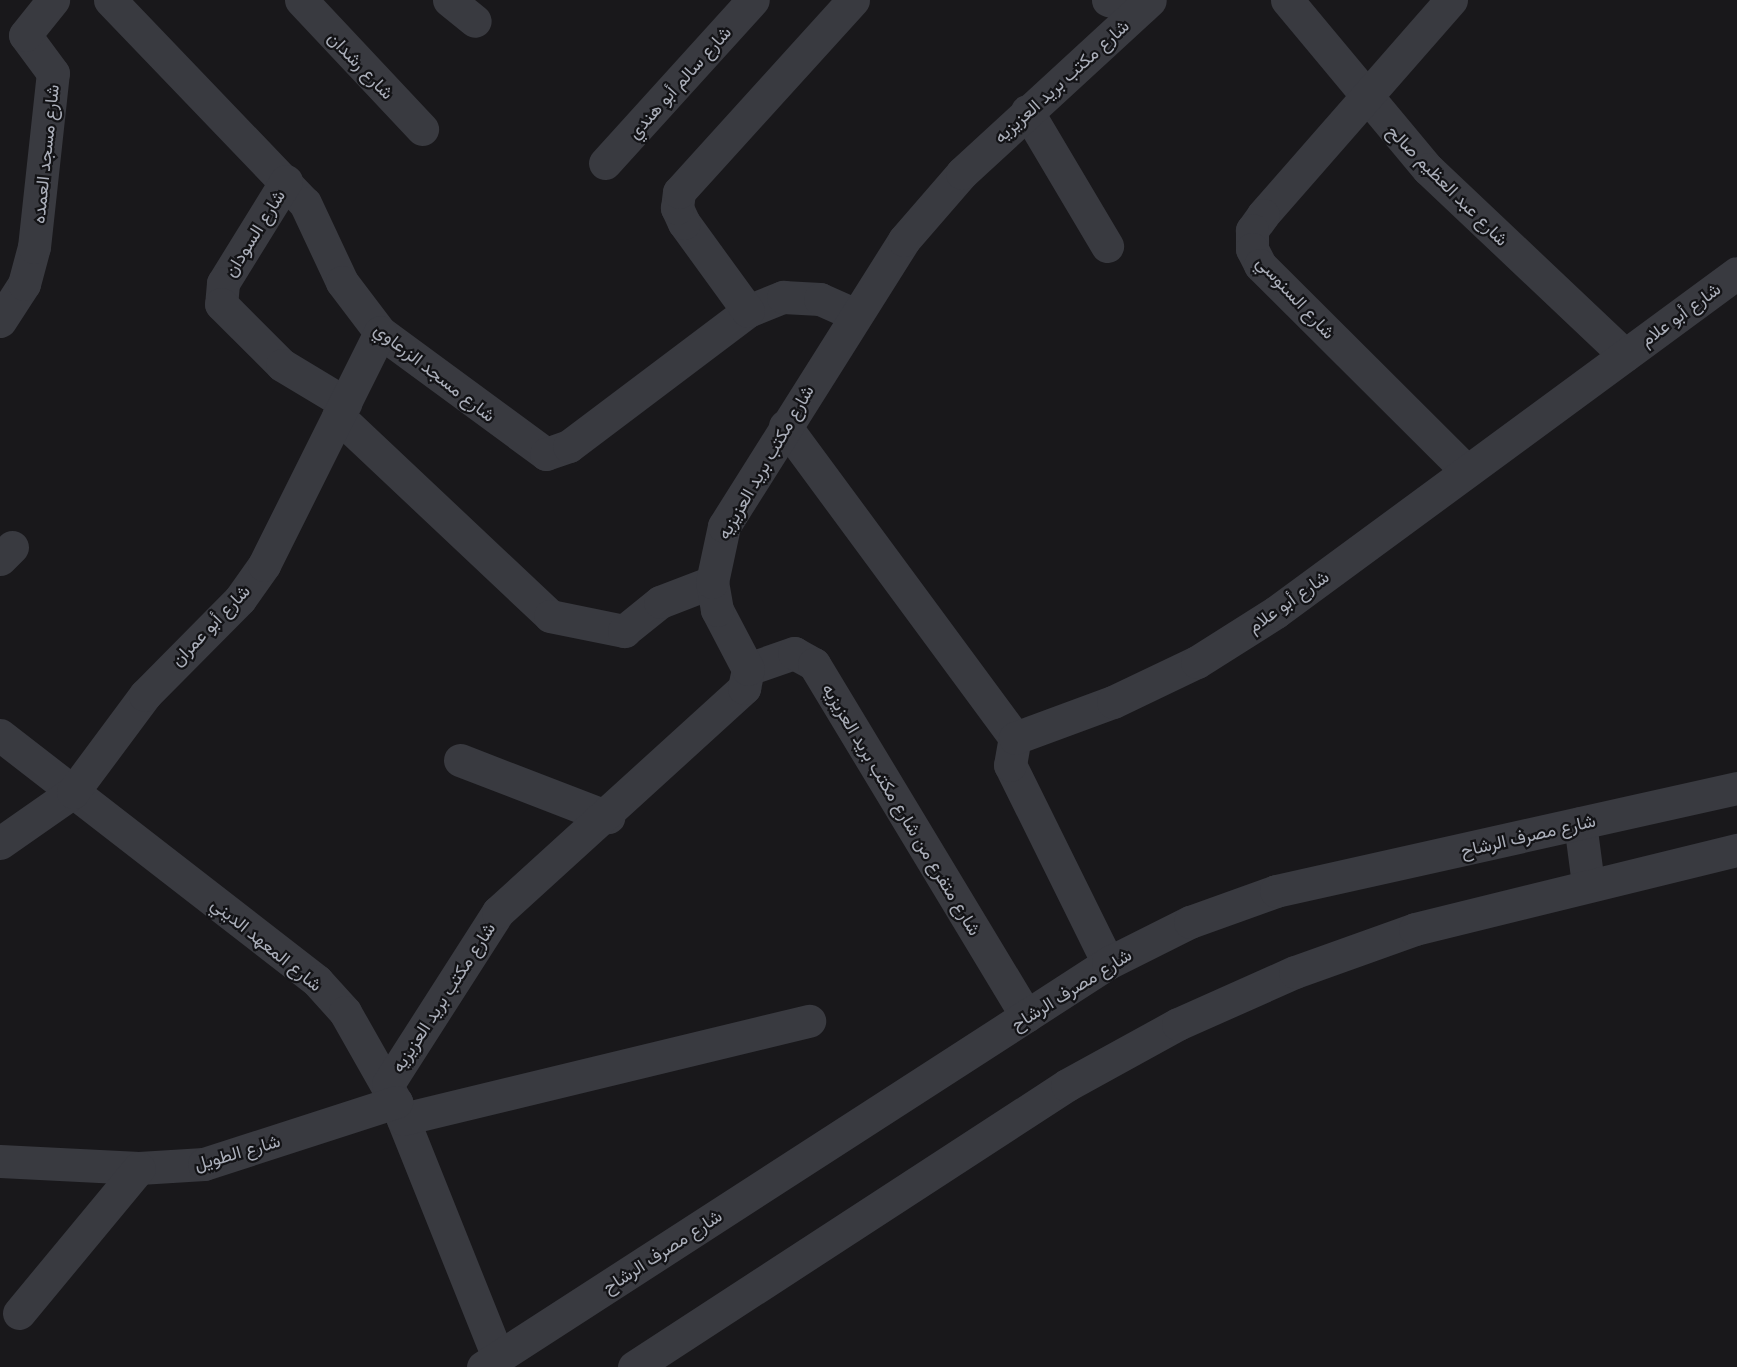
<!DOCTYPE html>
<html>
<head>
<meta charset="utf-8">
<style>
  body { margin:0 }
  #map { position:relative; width:1737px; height:1367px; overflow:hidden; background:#19181b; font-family:"Open Sans",Vazirmatn,sans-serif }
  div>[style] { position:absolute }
  .minor>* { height:33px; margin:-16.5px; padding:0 16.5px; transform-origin:16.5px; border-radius:16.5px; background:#393a40 }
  span { translate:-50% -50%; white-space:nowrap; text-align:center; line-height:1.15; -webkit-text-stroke:4.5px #131316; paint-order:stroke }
  .street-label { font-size:18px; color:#abafba }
</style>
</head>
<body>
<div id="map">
  <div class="minor">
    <div style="left:110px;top:0;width:281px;rotate:46.2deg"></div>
    <div style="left:305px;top:203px;width:87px;rotate:64.9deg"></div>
    <div style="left:342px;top:282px;width:63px;rotate:52.8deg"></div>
    <div style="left:380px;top:332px;width:206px;rotate:36.3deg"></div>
    <div style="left:546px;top:454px;width:24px;rotate:-19deg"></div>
    <div style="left:569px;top:446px;width:224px;rotate:-37deg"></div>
    <div style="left:748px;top:311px;width:38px;rotate:-22deg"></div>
    <div style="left:783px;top:297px;width:37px;rotate:3deg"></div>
    <div style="left:820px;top:299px;width:37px;rotate:24deg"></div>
    <div style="left:301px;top:0;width:177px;rotate:46.8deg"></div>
    <div style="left:449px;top:0;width:33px;rotate:39deg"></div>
    <div style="left:1108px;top:0;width:35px;rotate:12deg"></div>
    <div style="left:1287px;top:0;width:220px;rotate:50.2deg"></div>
    <div style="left:1428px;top:169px;width:271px;rotate:43.4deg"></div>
    <div style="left:1451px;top:0;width:286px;rotate:131.2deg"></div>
    <div style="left:1263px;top:215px;width:19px;rotate:126deg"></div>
    <div style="left:1252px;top:230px;width:19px;rotate:90deg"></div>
    <div style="left:1252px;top:249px;width:18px;rotate:63deg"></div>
    <div style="left:1260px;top:265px;width:292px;rotate:44.9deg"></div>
    <div style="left:1027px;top:111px;width:157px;rotate:59.3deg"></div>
    <div style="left:605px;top:163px;width:220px;rotate:-47.8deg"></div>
    <div style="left:286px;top:181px;width:120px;rotate:121.7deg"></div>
    <div style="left:223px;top:283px;width:21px;rotate:95deg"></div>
    <div style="left:221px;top:304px;width:86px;rotate:45deg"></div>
    <div style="left:282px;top:365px;width:74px;rotate:31.1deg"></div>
    <div style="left:748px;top:311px;width:109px;rotate:-126deg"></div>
    <div style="left:684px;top:223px;width:17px;rotate:-115deg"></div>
    <div style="left:677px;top:208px;width:16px;rotate:-83deg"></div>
    <div style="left:679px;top:192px;width:259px;rotate:-47.8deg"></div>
    <div style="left:0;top:321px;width:44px;rotate:-57deg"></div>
    <div style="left:24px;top:284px;width:38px;rotate:-75deg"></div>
    <div style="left:34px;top:247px;width:175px;rotate:-83.8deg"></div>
    <div style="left:53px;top:73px;width:47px;rotate:-126.4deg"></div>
    <div style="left:25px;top:35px;width:45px;rotate:-51.3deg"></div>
    <div style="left:338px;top:416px;width:291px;rotate:43.3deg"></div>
    <div style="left:550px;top:616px;width:76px;rotate:11.5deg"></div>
    <div style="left:624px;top:631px;width:46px;rotate:-38.9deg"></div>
    <div style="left:660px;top:602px;width:56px;rotate:-21deg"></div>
    <div style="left:785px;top:426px;width:388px;rotate:53.6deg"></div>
    <div style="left:0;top:559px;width:17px;rotate:-45deg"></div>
    <div style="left:748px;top:669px;width:49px;rotate:-19.2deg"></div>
    <div style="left:794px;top:653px;width:23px;rotate:29deg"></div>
    <div style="left:814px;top:664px;width:411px;rotate:58.9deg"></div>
    <div style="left:0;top:735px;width:401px;rotate:37.8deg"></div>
    <div style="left:317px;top:981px;width:42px;rotate:47.9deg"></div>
    <div style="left:345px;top:1012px;width:103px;rotate:60.5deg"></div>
    <div style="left:396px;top:1102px;width:275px;rotate:68.2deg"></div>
    <div style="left:460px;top:760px;width:159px;rotate:21.1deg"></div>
    <div style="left:1580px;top:823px;width:62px;rotate:82.5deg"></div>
    <div style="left:0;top:843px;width:89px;rotate:-34.9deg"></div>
    <div style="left:73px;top:792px;width:121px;rotate:-53.4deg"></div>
    <div style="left:145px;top:695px;width:135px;rotate:-45.3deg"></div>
    <div style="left:240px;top:599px;width:42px;rotate:-54.8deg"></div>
    <div style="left:264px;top:565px;width:260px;rotate:-63.5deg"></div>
    <div style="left:1108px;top:963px;width:221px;rotate:-116.3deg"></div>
    <div style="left:1010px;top:765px;width:27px;rotate:-80deg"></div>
    <div style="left:1015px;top:738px;width:104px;rotate:-20.2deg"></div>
    <div style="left:1113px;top:702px;width:93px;rotate:-25.5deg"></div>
    <div style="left:1197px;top:662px;width:93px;rotate:-32.3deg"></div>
    <div style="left:1276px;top:612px;width:572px;rotate:-36.33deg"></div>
    <div style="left:388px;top:1084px;width:204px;rotate:-57.4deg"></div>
    <div style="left:498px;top:912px;width:333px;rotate:-42.3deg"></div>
    <div style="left:744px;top:688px;width:19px;rotate:-78deg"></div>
    <div style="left:748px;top:669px;width:67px;rotate:-117.7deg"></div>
    <div style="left:717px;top:610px;width:28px;rotate:-100deg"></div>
    <div style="left:712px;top:582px;width:57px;rotate:-77.9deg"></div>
    <div style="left:724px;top:526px;width:338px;rotate:-57.8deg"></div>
    <div style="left:904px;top:240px;width:89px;rotate:-49.1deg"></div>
    <div style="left:962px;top:173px;width:255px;rotate:-42.6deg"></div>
    <div style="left:403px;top:1119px;width:418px;rotate:-13.6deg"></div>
    <div style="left:0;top:1161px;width:139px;rotate:2.9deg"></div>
    <div style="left:139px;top:1168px;width:65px;rotate:-3.5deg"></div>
    <div style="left:204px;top:1164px;width:202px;rotate:-17.9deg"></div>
    <div style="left:19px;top:1313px;width:188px;rotate:-50.4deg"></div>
    <div style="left:483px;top:1367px;width:744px;rotate:-32.88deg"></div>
    <div style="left:1108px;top:963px;width:92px;rotate:-26.6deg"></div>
    <div style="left:1190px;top:922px;width:91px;rotate:-19.8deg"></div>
    <div style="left:1276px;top:891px;width:472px;rotate:-12.6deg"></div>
    <div style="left:634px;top:1367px;width:517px;rotate:-33.07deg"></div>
    <div style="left:1067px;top:1085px;width:127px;rotate:-28.8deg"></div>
    <div style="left:1178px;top:1024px;width:128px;rotate:-24deg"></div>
    <div style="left:1295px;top:972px;width:127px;rotate:-19.7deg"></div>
    <div style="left:1415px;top:929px;width:332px;rotate:-13.8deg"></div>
  </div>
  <div class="street-label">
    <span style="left:361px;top:65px;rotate:46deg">شارع رشدان</span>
    <span style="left:1061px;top:81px;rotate:-42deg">شارع مكتب بريد العزيزيه</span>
    <span style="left:679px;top:82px;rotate:-48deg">شارع سالم أبو هندي</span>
    <span style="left:45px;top:154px;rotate:-84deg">شارع مسجد العمده</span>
    <span style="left:1448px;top:185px;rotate:45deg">شارع عبد العظيم صالح</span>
    <span style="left:254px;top:233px;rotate:-58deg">شارع السودان</span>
    <span style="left:1296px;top:297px;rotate:47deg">شارع السنوسي</span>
    <span style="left:1680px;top:314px;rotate:-36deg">شارع أبو علام</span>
    <span style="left:435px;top:372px;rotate:38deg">شارع مسجد الزرعاوي</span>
    <span style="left:765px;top:462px;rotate:-60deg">شارع مكتب بريد العزيزيه</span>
    <span style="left:1288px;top:601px;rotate:-35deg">شارع أبو علام</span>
    <span style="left:210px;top:625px;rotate:-46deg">شارع أبو عمران</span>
    <span style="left:902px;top:809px;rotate:59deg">شارع متفرع من شارع مكتب بريد العزيزيه</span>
    <span style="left:1528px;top:835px;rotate:-13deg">شارع مصرف الرشاح</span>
    <span style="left:267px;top:944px;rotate:39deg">شارع المعهد الديني</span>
    <span style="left:1071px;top:989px;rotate:-32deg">شارع مصرف الرشاح</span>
    <span style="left:443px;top:997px;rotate:-57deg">شارع مكتب بريد العزيزيه</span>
    <span style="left:237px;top:1152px;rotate:-16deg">شارع الطويل</span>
    <span style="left:662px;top:1251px;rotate:-33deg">شارع مصرف الرشاح</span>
  </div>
</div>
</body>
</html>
